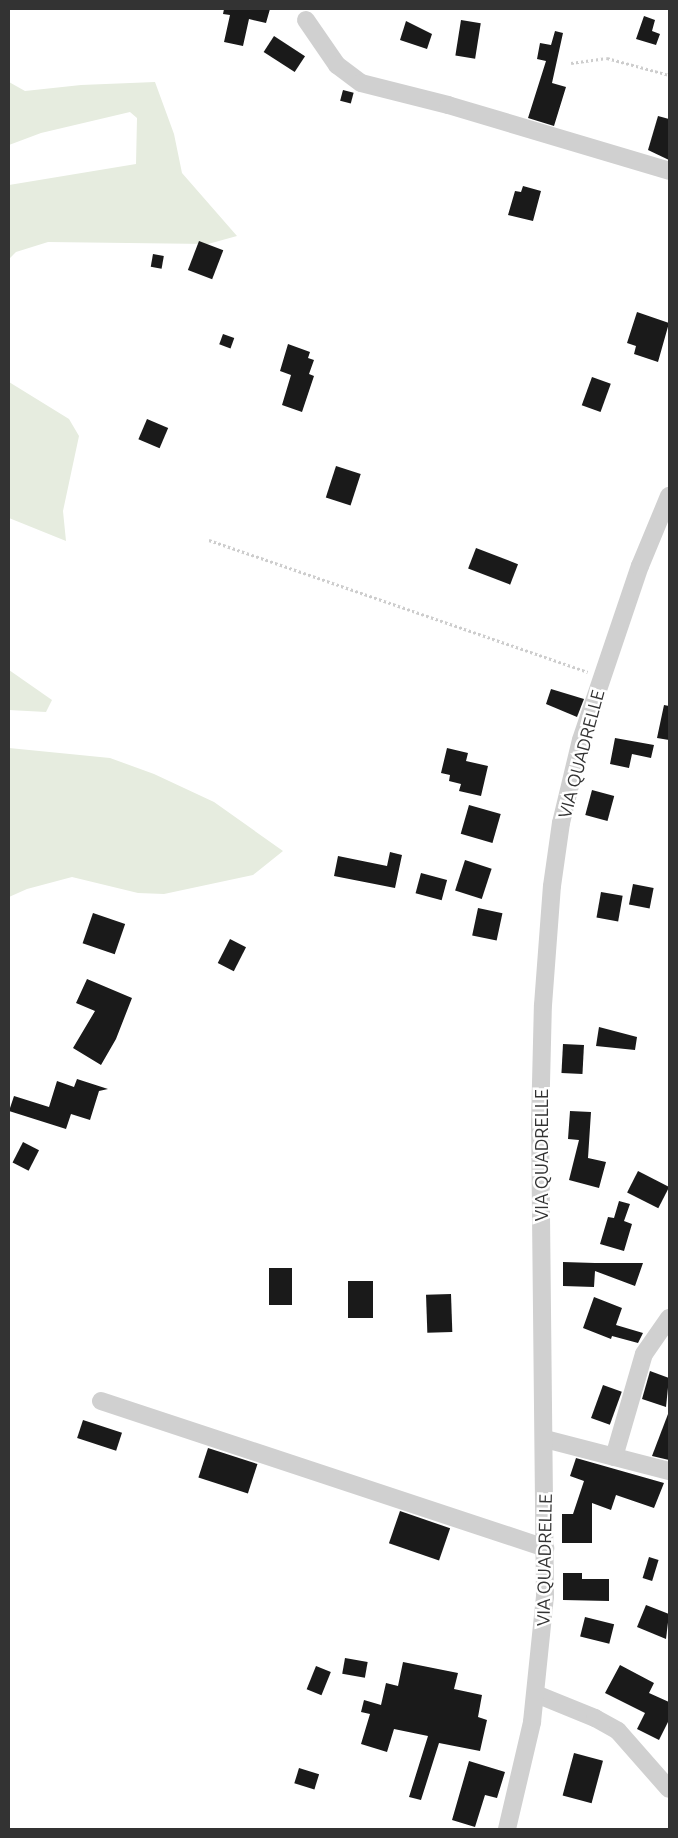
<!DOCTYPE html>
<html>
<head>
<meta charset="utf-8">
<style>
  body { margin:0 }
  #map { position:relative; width:678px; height:1838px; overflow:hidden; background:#fff; font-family:Ubuntu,sans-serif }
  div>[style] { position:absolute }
  .green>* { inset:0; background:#e6ecdf }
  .building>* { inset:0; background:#1a1a1a; transform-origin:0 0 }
  .path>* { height:2.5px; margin-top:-1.25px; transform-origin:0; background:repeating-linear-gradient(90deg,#cdcdcd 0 2.5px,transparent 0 5px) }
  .minor>* { height:18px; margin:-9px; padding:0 9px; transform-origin:9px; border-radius:9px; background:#d0d0d0 }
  span { translate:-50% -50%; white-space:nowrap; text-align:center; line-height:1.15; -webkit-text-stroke:5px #fff; paint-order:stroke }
  .street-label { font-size:18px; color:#333 }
  .frame { position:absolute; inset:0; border:10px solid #333; pointer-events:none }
</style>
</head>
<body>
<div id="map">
  <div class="green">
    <div style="clip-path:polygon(9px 82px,25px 91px,81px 85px,155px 82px,174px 134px,182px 173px,237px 236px,208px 244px,48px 242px,16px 252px,9px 259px,9px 185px,136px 164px,137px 118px,130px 112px,41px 133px,9px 145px)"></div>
    <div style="clip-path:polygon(9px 382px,69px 419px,79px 436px,63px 511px,66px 541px,9px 518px)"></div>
    <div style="clip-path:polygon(9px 670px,52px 700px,46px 712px,9px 710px)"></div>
    <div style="clip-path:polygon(9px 748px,110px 758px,154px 774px,214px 802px,283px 851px,253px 875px,164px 894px,138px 893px,72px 877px,27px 889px,9px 897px)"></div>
  </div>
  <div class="building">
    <div style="clip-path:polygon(224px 9px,270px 9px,266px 23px,249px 19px,243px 46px,224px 42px,230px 15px,223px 14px)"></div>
    <div style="clip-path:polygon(644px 16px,655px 20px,652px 31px,660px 34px,656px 45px,636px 39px)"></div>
    <div style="left:461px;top:20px;width:20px;height:36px;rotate:9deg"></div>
    <div style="clip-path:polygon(406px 21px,432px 34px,427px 49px,400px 40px)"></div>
    <div style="clip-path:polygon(555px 31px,563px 33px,552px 83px,566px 87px,554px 126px,528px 118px,546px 61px,537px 59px,540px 43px,551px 45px)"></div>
    <div style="left:274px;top:36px;width:37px;height:19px;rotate:33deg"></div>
    <div style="left:343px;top:90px;width:11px;height:11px;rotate:15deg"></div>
    <div style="clip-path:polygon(658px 116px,669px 119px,669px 160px,648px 150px)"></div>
    <div style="clip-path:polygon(523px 186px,541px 191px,533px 221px,508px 215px,515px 191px,521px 192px)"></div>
    <div style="left:199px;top:241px;width:26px;height:31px;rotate:21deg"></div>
    <div style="left:153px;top:254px;width:11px;height:13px;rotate:10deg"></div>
    <div style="clip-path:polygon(637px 312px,669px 323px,658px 362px,634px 354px,636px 346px,627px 343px)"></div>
    <div style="left:223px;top:334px;width:12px;height:11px;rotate:20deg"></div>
    <div style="clip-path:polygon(288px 344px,310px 352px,308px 358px,314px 360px,309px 374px,314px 376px,302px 412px,282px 405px,291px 375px,280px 371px)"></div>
    <div style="left:592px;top:377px;width:20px;height:30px;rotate:20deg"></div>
    <div style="left:147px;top:419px;width:23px;height:22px;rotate:23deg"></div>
    <div style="left:336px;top:466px;width:26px;height:33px;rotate:18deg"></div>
    <div style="left:476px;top:548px;width:45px;height:22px;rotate:21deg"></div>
    <div style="clip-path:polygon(551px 689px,584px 699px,577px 717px,546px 704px)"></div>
    <div style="clip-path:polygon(664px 705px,669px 706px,669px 740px,657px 738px)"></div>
    <div style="clip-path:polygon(615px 738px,654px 745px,651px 758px,632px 754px,629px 768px,610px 764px)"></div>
    <div style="clip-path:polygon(447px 748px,468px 753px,466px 761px,488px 766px,481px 796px,459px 791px,461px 784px,449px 781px,450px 775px,441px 773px)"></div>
    <div style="left:592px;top:790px;width:23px;height:26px;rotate:15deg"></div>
    <div style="left:469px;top:805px;width:33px;height:30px;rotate:16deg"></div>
    <div style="clip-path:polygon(390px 852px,402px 855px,395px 888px,334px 876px,338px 856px,387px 866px)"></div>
    <div style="left:465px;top:860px;width:28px;height:32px;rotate:18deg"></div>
    <div style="left:421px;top:873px;width:27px;height:21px;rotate:15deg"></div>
    <div style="left:633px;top:884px;width:21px;height:21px;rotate:11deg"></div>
    <div style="left:601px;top:892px;width:22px;height:26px;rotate:10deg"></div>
    <div style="left:478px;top:908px;width:25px;height:28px;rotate:12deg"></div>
    <div style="left:93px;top:913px;width:34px;height:32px;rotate:19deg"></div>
    <div style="left:230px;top:939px;width:18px;height:27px;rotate:27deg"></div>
    <div style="clip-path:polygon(87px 979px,132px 998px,116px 1039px,101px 1065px,73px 1048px,95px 1011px,76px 1003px)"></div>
    <div style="clip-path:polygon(599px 1027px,637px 1037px,635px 1050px,596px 1046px)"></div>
    <div style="left:563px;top:1044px;width:21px;height:29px;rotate:3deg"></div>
    <div style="clip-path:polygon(77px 1079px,108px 1089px,99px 1091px,90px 1120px,71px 1114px,66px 1129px,9px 1111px,14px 1096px,49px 1107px,57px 1081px,74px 1087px)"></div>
    <div style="clip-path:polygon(570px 1111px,591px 1112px,588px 1158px,606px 1162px,599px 1188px,569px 1180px,579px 1140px,568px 1139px)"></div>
    <div style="left:23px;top:1142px;width:18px;height:23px;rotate:27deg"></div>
    <div style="left:638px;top:1171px;width:35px;height:24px;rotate:27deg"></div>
    <div style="clip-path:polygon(619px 1201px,630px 1204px,624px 1221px,632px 1224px,624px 1251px,600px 1244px,608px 1217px,614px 1218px)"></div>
    <div style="clip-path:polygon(563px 1262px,595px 1263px,643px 1263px,635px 1286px,595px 1271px,594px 1287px,563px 1286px)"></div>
    <div style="left:269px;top:1268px;width:23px;height:37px"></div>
    <div style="left:348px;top:1281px;width:25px;height:37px"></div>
    <div style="left:451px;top:1294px;width:38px;height:25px;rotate:88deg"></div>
    <div style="clip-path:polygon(594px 1297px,622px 1308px,616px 1325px,643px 1333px,638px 1343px,612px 1336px,611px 1339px,583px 1328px)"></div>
    <div style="clip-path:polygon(650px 1371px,669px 1378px,666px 1407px,642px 1399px)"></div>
    <div style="left:603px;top:1385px;width:20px;height:35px;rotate:20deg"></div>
    <div style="clip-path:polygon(668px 1414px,669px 1414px,669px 1460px,652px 1456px)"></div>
    <div style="left:83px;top:1420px;width:41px;height:19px;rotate:18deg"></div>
    <div style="left:208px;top:1448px;width:52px;height:31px;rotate:18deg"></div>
    <div style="clip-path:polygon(576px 1458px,664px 1483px,654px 1508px,616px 1495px,611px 1510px,592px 1503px,592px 1543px,562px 1543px,562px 1514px,573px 1514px,584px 1481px,570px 1476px)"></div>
    <div style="left:400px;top:1511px;width:53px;height:34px;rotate:19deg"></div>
    <div style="left:649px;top:1557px;width:10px;height:22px;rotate:17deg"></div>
    <div style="clip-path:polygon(563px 1573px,582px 1573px,582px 1579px,609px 1579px,609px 1601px,563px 1600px)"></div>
    <div style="clip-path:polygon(646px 1605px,669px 1614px,666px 1639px,637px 1627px)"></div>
    <div style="left:585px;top:1617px;width:30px;height:20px;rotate:14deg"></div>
    <div style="left:345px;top:1658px;width:23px;height:16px;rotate:10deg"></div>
    <div style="clip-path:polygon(403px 1662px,458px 1673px,454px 1689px,482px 1695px,478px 1717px,487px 1720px,480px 1751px,439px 1743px,421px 1800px,409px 1797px,428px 1736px,394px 1729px,387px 1752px,361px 1744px,370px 1714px,361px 1712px,364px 1700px,381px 1705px,386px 1683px,398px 1686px)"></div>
    <div style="clip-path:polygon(620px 1665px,654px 1683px,649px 1693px,669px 1702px,669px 1720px,659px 1740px,637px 1729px,645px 1713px,605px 1693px)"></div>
    <div style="left:316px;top:1666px;width:16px;height:25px;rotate:22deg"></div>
    <div style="left:574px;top:1753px;width:30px;height:44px;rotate:15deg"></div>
    <div style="clip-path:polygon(469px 1761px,505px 1772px,497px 1798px,485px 1795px,475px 1827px,452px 1820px)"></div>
    <div style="left:299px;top:1768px;width:21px;height:16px;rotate:17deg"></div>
  </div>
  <div class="path">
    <div style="left:571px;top:63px;width:36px;rotate:-8deg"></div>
    <div style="left:607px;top:58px;width:64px;rotate:15.3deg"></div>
    <div style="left:209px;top:540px;width:401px;rotate:19.2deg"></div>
  </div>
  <div class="minor">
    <div style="left:306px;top:20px;width:55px;rotate:55.4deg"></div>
    <div style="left:337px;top:65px;width:30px;rotate:37deg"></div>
    <div style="left:361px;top:83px;width:90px;rotate:14.2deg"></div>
    <div style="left:448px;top:105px;width:231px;rotate:16.6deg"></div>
    <div style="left:101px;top:1401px;width:468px;rotate:18.3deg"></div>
    <div style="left:545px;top:1439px;width:128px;rotate:14.5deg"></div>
    <div style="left:614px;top:1457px;width:107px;rotate:-73.8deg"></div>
    <div style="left:644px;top:1354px;width:44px;rotate:-55.2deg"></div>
    <div style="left:536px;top:1694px;width:64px;rotate:22.1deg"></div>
    <div style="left:595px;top:1718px;width:26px;rotate:29deg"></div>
    <div style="left:618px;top:1731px;width:77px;rotate:48.7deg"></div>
    <div style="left:507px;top:1829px;width:110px;rotate:-76.8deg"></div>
    <div style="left:532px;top:1722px;width:126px;rotate:-84.1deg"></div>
    <div style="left:545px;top:1597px;width:473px;rotate:-90.6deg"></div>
    <div style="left:540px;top:1124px;width:119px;rotate:-88.6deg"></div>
    <div style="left:543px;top:1005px;width:119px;rotate:-85.7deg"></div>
    <div style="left:552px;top:886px;width:64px;rotate:-81.9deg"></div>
    <div style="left:561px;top:823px;width:85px;rotate:-76.5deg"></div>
    <div style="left:581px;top:740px;width:184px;rotate:-71.3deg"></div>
    <div style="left:640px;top:566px;width:76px;rotate:-67.5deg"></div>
  </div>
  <div class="street-label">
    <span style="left:581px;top:754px;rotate:-75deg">VIA QUADRELLE</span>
    <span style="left:541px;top:1155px;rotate:-90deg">VIA QUADRELLE</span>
    <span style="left:544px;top:1560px;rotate:-89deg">VIA QUADRELLE</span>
  </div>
  <div class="frame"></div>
</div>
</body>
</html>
